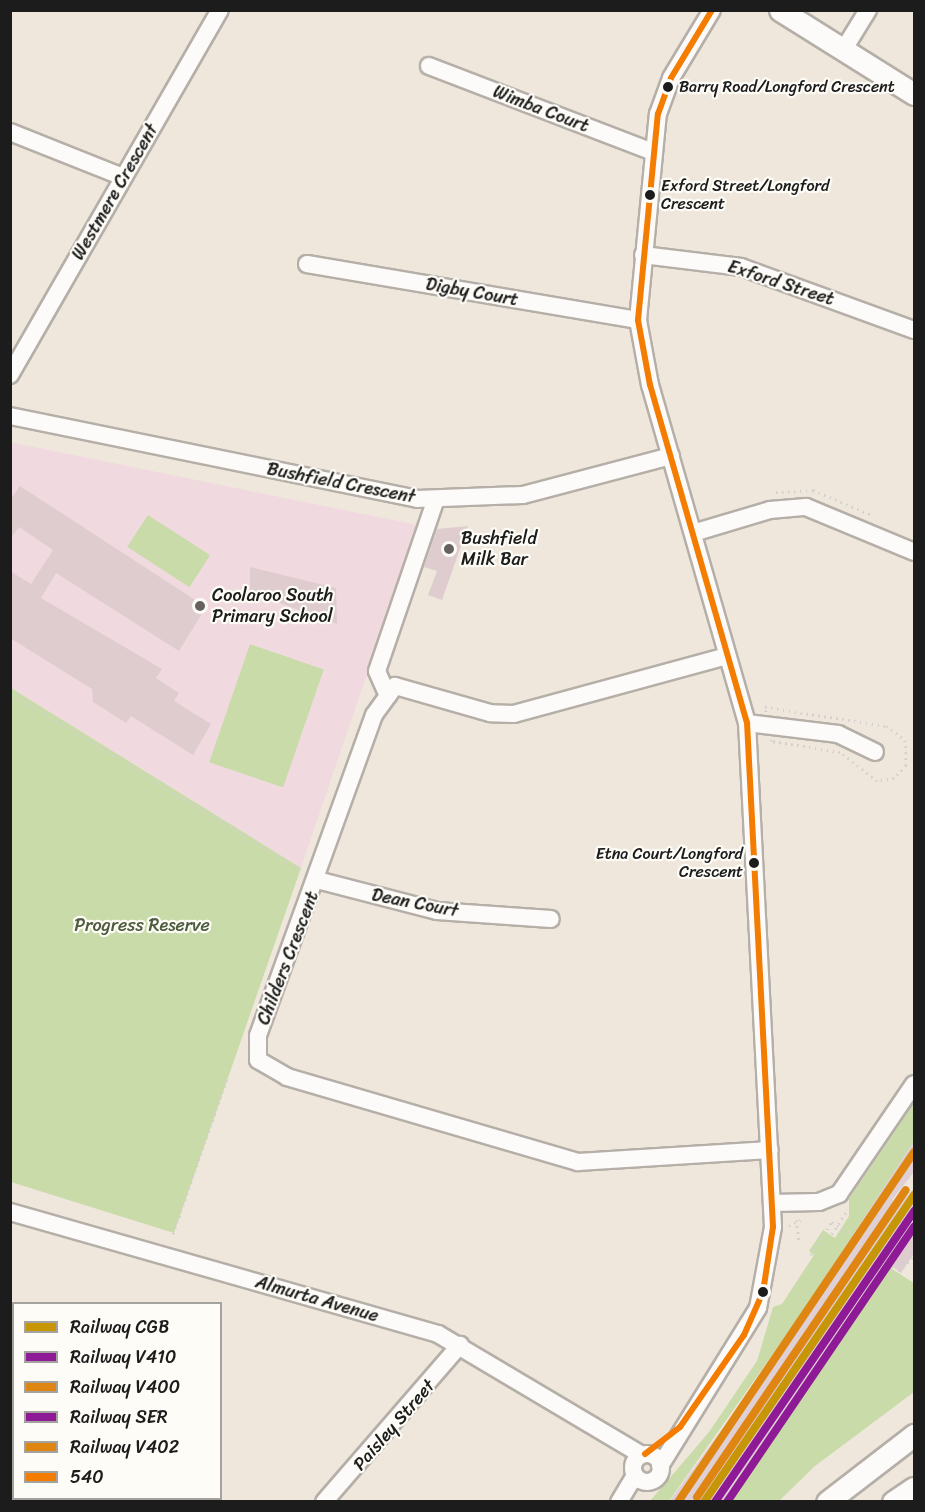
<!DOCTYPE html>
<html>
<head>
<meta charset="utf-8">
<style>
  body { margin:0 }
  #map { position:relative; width:925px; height:1512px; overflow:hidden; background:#f0e7dc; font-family:Sriracha,sans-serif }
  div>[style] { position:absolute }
  .built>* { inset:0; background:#f1dadf }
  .industrial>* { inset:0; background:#ded0d5 }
  .green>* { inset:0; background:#c8dba8; transform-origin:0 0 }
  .building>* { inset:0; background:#dfcccf }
  .path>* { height:3px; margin-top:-1.5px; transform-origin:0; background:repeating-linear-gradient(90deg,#d3d1ce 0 1.5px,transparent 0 6px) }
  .roads { filter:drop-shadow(2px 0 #b5afa8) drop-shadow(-2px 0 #b5afa8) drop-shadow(0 2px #b5afa8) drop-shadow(0 -2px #b5afa8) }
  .minor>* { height:16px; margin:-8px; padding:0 8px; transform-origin:8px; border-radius:8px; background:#fdfbfa }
  .minor>.ring { margin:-8px; padding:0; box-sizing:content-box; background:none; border:16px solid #fdfbfa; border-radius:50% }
  .major>* { height:21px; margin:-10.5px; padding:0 10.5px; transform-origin:10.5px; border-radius:10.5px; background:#fdfbfa }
  .path-bridge>* { height:3px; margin-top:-1.5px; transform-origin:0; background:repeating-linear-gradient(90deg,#d3d1ce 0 1.5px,transparent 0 6px) }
  .bus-1>* { height:6px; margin:-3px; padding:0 3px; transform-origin:3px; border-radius:3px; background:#f47d01 }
  .rail-1>* { height:8px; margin:-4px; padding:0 4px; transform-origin:4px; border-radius:4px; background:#c69607 }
  .rail-2>* { height:8px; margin:-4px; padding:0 4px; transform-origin:4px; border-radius:4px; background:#8f1a95 }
  .rail-3>* { height:8px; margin:-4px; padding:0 4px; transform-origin:4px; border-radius:4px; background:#df8512 }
  .rail-4>* { height:8px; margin:-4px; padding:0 4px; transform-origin:4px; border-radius:4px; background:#8f1a95 }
  .rail-5>* { height:8px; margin:-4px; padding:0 4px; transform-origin:4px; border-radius:4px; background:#df8512 }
  .dots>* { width:16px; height:16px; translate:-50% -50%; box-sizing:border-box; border:3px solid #fdfcf7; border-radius:50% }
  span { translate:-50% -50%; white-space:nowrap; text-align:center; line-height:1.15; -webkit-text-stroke:4.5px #fdfcf7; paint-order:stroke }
  .bus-label { font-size:16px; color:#1c1c1c }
  .left { translate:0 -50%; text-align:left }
  .right { translate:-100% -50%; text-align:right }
  .street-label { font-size:18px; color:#1c1c1c }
  .poi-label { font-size:18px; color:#1c1c1c }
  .park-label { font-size:18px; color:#4d5c3e }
  .frame { position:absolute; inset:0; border:12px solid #1c1c1c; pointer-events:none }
  .legend { position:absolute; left:12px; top:1302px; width:210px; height:198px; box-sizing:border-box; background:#fdfcf7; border:2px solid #a3a29f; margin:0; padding:8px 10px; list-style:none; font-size:18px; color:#1c1c1c }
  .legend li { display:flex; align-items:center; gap:12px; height:30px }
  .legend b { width:30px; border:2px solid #a3a29f }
</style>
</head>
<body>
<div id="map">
  <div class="built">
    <div style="clip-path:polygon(10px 442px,418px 525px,301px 868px,11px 688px)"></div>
  </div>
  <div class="industrial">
    <div style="clip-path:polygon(914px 1141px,914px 1172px,892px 1200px,899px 1204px,914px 1188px,914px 1218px,798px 1403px,726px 1501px,669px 1502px,739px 1406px)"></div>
  </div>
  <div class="green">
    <div style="left:148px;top:515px;width:74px;height:38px;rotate:33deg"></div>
    <div style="left:250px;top:644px;width:78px;height:125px;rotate:19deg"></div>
    <div style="clip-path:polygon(11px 688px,301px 868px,174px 1233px,11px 1182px)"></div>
    <div style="clip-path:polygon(914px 1103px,914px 1141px,799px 1317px,669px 1501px,650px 1501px,709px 1432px,757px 1361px,773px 1307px,782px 1304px,814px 1255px,809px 1251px,823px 1230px,835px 1238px,849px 1216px,849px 1199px)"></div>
    <div style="clip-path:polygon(891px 1260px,896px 1263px,892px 1269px,914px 1283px,914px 1392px,815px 1466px,779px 1501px,726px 1502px)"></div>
  </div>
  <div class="building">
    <div style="clip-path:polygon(20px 486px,206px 607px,179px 651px,56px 573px,41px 598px,162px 669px,156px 678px,179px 693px,174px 701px,211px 724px,193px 755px,131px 716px,126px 723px,93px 702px,92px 689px,10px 638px,10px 571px,31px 584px,53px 550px,19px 527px,10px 539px,10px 500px)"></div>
    <div style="clip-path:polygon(468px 526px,442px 600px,428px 595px,437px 571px,424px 567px,437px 529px)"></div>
    <div style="clip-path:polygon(250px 567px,336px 588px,337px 624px,250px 592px)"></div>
    <div style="clip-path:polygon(915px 1225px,915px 1252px,901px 1273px,889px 1264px)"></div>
  </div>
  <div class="path">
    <div style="left:776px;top:492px;width:37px;rotate:-3deg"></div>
    <div style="left:813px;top:490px;width:64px;rotate:23deg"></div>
    <div style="left:10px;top:692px;width:342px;rotate:31.5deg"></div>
    <div style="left:765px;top:707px;width:122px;rotate:8.9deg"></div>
    <div style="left:886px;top:726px;width:24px;rotate:36deg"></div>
    <div style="left:905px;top:740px;width:25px;rotate:88deg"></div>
    <div style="left:906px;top:765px;width:18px;rotate:133deg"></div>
    <div style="left:894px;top:778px;width:17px;rotate:170deg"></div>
    <div style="left:877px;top:781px;width:47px;rotate:-141.9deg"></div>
    <div style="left:840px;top:752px;width:69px;rotate:-170.8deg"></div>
    <div style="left:772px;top:741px;width:35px;rotate:-102deg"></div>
    <div style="left:796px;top:1220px;width:21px;rotate:82deg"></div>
    <div style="left:789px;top:1226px;width:13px;rotate:-27deg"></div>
    <div style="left:878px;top:1230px;width:22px;rotate:-58deg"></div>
    <div style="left:173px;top:1234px;width:167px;rotate:-70.8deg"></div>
    <div style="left:832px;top:1234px;width:27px;rotate:-57deg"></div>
    <div style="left:866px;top:1244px;width:67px;rotate:-55.4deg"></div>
    <div style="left:862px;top:1254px;width:14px;rotate:-54deg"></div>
    <div style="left:811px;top:1255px;width:39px;rotate:-58deg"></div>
    <div style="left:895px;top:1276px;width:28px;rotate:-48deg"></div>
  </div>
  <div class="roads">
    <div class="minor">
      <div style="left:844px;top:49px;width:46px;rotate:-58.4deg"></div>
      <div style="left:429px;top:66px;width:240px;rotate:21deg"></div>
      <div style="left:10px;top:132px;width:122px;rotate:21.7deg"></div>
      <div style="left:643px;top:255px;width:99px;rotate:7deg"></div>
      <div style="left:741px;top:267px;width:184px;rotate:20deg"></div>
      <div style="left:307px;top:264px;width:336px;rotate:9.6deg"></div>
      <div style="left:10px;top:375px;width:421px;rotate:-60.1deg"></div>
      <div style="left:10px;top:416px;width:415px;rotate:11.5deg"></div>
      <div style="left:417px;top:499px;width:106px;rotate:-2.2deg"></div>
      <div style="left:523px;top:495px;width:153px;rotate:-14.8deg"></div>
      <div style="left:693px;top:533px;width:80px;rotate:-16.6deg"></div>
      <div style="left:770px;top:510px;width:36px;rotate:-5deg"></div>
      <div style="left:806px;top:507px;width:117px;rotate:22.6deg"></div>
      <div style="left:727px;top:656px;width:221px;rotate:164.8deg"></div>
      <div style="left:514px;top:714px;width:24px;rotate:-178deg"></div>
      <div style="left:490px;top:713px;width:99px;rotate:-164.1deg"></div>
      <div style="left:395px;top:686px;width:36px;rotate:126deg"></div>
      <div style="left:374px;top:715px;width:341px;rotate:109.9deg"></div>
      <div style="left:258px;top:1036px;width:24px;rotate:90deg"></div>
      <div style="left:258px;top:1060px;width:34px;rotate:30deg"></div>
      <div style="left:287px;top:1077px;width:303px;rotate:16.3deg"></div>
      <div style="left:578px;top:1162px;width:192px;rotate:-3.6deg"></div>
      <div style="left:388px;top:696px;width:27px;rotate:-114deg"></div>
      <div style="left:377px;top:671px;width:182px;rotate:-71.1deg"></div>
      <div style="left:747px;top:723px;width:92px;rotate:6.9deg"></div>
      <div style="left:838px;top:734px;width:41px;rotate:25.9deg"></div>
      <div style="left:317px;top:880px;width:124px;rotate:14.5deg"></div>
      <div style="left:437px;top:911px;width:114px;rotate:4deg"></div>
      <div style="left:772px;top:1203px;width:47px;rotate:-1.2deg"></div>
      <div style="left:819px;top:1202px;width:22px;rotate:-22deg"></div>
      <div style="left:839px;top:1194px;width:133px;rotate:-55.7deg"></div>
      <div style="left:10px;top:1212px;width:445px;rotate:15.9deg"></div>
      <div style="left:438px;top:1334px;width:237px;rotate:30.7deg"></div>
      <div style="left:10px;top:1439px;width:4px;rotate:14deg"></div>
      <div class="ring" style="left:633px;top:1454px;width:12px;height:12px"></div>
      <div style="left:660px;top:1466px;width:186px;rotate:-58.2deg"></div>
      <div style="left:758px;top:1308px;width:82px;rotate:-79.5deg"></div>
      <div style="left:773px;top:1227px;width:505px;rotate:-92.95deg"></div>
      <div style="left:747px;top:723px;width:352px;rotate:-106deg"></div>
      <div style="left:650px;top:385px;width:66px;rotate:-100.5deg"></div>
      <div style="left:638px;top:320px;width:207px;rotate:-84.5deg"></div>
      <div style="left:658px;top:114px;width:38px;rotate:-70deg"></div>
      <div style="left:671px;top:78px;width:79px;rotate:-58.9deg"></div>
      <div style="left:184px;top:1498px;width:5px;rotate:53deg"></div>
      <div style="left:324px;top:1502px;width:208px;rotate:-49.1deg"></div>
      <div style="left:619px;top:1502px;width:31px;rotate:-59deg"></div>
    </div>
    <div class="major">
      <div style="left:780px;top:10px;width:158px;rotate:32.1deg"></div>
      <div style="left:827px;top:1502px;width:110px;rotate:-37.6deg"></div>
      <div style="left:893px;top:1502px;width:25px;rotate:-34deg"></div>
    </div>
  </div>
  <div class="path-bridge">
    <div style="left:832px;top:1222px;width:82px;rotate:33.1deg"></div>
    <div style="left:901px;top:1267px;width:25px;rotate:-58deg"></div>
  </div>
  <div class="bus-1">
    <div style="left:645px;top:1454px;width:44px;rotate:-37.6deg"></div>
    <div style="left:680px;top:1427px;width:112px;rotate:-55.2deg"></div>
    <div style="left:744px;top:1335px;width:47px;rotate:-66.2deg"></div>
    <div style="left:763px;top:1292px;width:66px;rotate:-81.3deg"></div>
    <div style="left:773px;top:1227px;width:505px;rotate:-92.95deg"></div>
    <div style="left:747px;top:723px;width:352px;rotate:-106deg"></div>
    <div style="left:650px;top:385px;width:66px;rotate:-100.5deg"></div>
    <div style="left:638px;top:320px;width:207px;rotate:-84.5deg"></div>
    <div style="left:658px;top:114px;width:38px;rotate:-70deg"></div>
    <div style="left:671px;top:78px;width:79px;rotate:-58.9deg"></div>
  </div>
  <div class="rail-1">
    <div style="left:704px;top:1502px;width:372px;rotate:-55.6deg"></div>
  </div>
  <div class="rail-2">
    <div style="left:715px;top:1502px;width:353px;rotate:-55.6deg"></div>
  </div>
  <div class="rail-3">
    <div style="left:697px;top:1497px;width:371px;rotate:-55.8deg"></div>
  </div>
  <div class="rail-4">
    <div style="left:727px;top:1502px;width:333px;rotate:-55.8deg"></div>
  </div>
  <div class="rail-5">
    <div style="left:678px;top:1502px;width:422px;rotate:-56deg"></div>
  </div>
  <div class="dots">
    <div style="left:668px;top:87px;background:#1c1c1c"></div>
    <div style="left:650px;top:195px;background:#1c1c1c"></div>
    <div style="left:449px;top:549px;background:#66635f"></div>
    <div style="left:200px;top:606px;background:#66635f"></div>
    <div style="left:754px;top:863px;background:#1c1c1c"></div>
    <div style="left:763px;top:1292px;background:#1c1c1c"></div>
  </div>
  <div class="bus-label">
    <span class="left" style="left:679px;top:87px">Barry Road/Longford Crescent</span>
    <span class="left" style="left:661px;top:195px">Exford Street/Longford<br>Crescent</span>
    <span class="right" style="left:743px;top:863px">Etna Court/Longford<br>Crescent</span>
  </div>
  <div class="street-label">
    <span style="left:541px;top:109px;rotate:21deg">Wimba Court</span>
    <span style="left:115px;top:192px;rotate:-60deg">Westmere Crescent</span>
    <span style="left:781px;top:283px;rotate:18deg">Exford Street</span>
    <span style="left:472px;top:292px;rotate:10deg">Digby Court</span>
    <span style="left:341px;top:483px;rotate:11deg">Bushfield Crescent</span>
    <span style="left:415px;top:903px;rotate:11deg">Dean Court</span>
    <span style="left:288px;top:958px;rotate:-69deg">Childers Crescent</span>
    <span style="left:317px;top:1299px;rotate:16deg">Almurta Avenue</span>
    <span style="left:394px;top:1425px;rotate:-49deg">Paisley Street</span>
  </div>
  <div class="poi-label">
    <span class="left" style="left:461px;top:549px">Bushfield<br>Milk Bar</span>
    <span class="left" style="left:212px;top:606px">Coolaroo South<br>Primary School</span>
  </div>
  <div class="park-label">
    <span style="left:142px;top:925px">Progress Reserve</span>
  </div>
  <div class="frame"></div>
  <ul class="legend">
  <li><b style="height:8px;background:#c69607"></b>Railway CGB</li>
  <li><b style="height:8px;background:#8f1a95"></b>Railway V410</li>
  <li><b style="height:8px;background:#df8512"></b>Railway V400</li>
  <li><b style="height:8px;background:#8f1a95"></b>Railway SER</li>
  <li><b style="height:8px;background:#df8512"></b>Railway V402</li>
  <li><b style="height:8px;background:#f47d01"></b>540</li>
  </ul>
</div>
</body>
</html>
